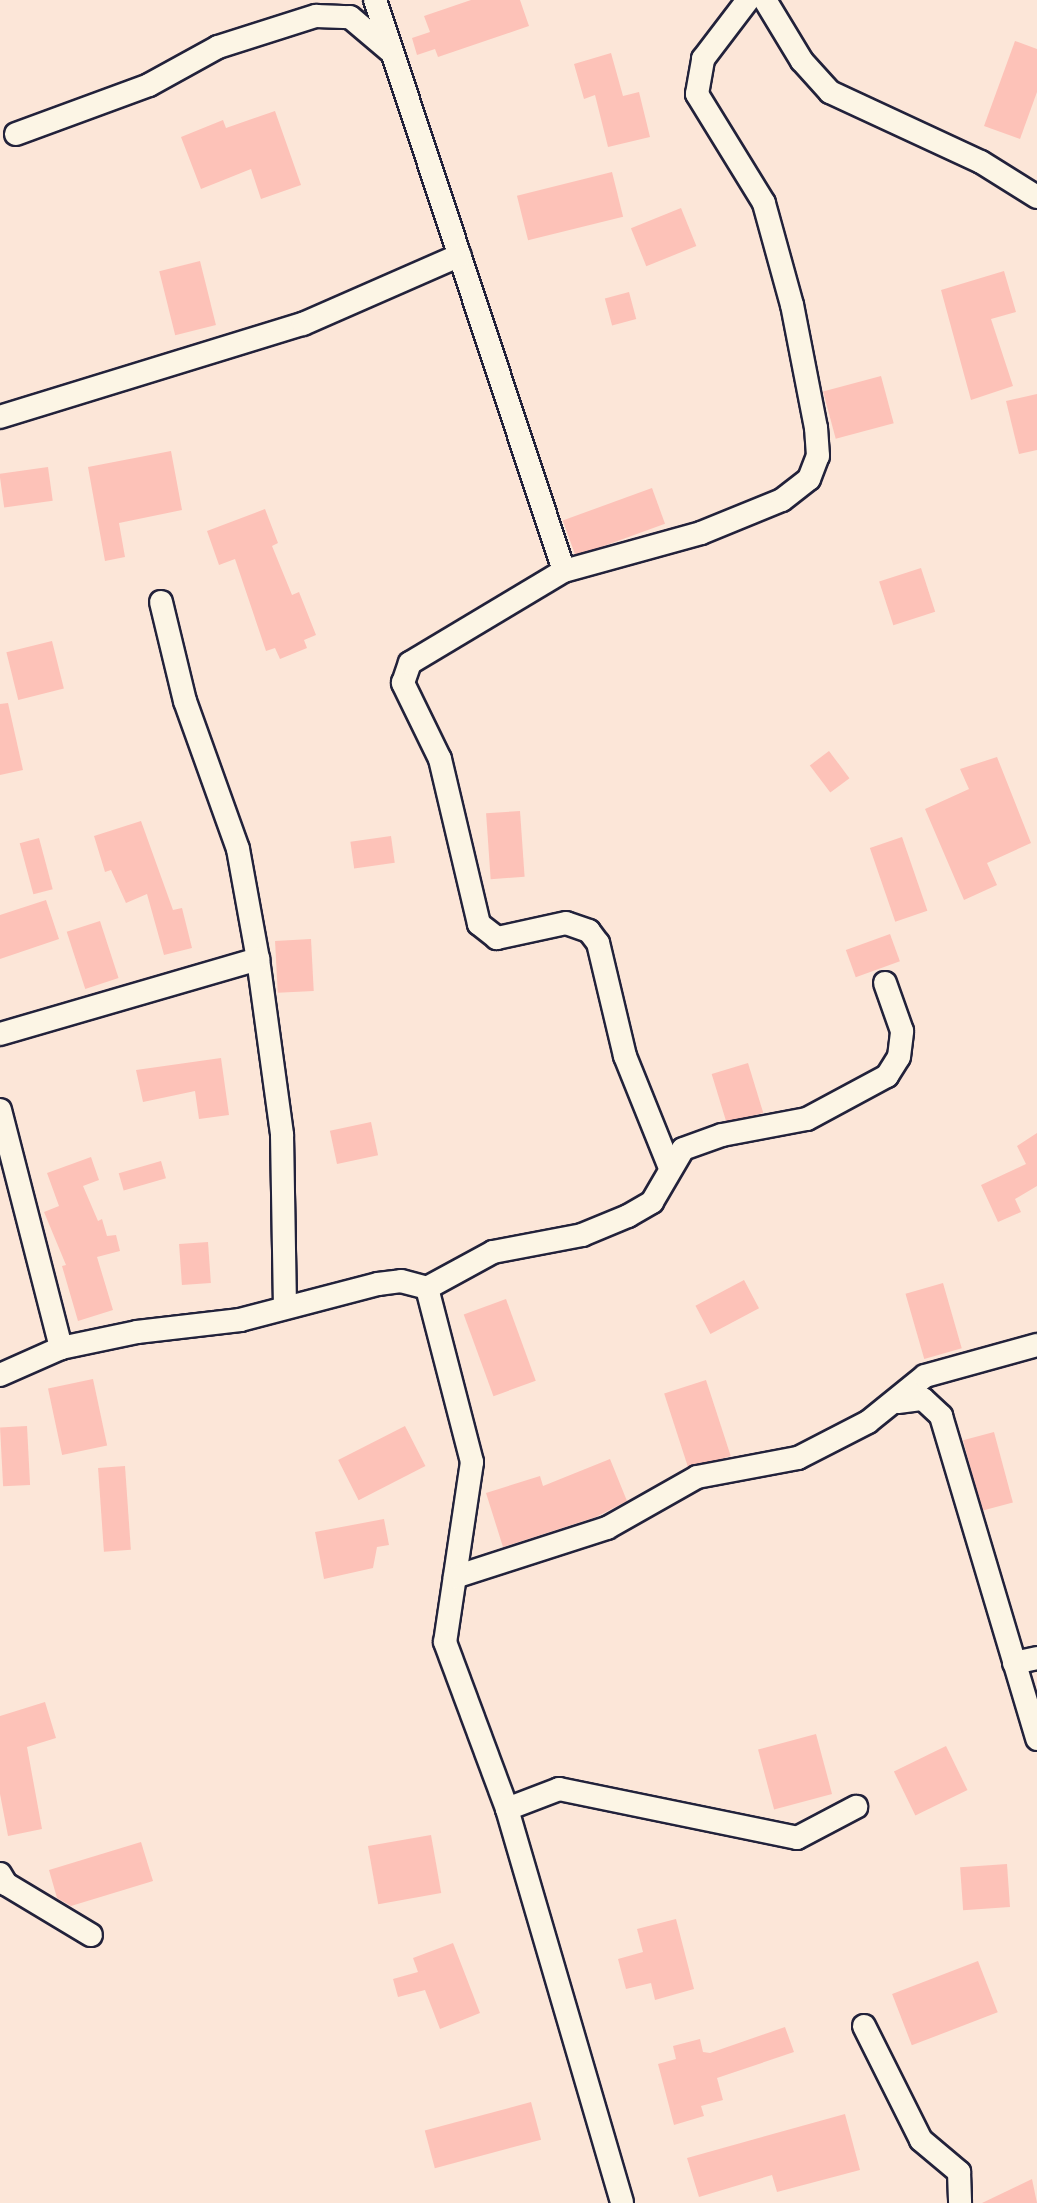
<!DOCTYPE html>
<html>
<head>
<meta charset="utf-8">
<style>
  body { margin:0 }
  #map { position:relative; width:1037px; height:2203px; overflow:hidden; background:#fce6d8; font-family:"Patrick Hand",sans-serif }
  div>[style] { position:absolute }
  .building>* { inset:0; background:#fdc2b8; transform-origin:0 0 }
  .roads { filter:drop-shadow(2px 0 #22223b) drop-shadow(-2px 0 #22223b) drop-shadow(0 2px #22223b) drop-shadow(0 -2px #22223b) }
  .minor>* { height:22px; margin:-11px; padding:0 11px; transform-origin:11px; border-radius:11px; background:#fcf5e5 }
  span { translate:-50% -50%; white-space:nowrap; text-align:center; line-height:1.15; -webkit-text-stroke:7px #fcf5e5; paint-order:stroke }
</style>
</head>
<body>
<div id="map">
  <div class="building">
    <div style="clip-path:polygon(471px 0,520px 0,529px 26px,438px 57px,435px 49px,417px 55px,412px 38px,430px 32px,424px 16px)"></div>
    <div style="clip-path:polygon(1015px 41px,1037px 49px,1037px 92px,1020px 139px,984px 126px)"></div>
    <div style="clip-path:polygon(611px 53px,623px 96px,639px 92px,650px 137px,608px 147px,595px 95px,584px 99px,574px 64px)"></div>
    <div style="clip-path:polygon(275px 111px,301px 185px,261px 199px,251px 169px,201px 189px,181px 137px,223px 120px,226px 128px)"></div>
    <div style="left:612px;top:172px;width:46px;height:98px;rotate:76deg"></div>
    <div style="left:681px;top:208px;width:41px;height:54px;rotate:68deg"></div>
    <div style="left:200px;top:261px;width:66px;height:42px;rotate:76deg"></div>
    <div style="clip-path:polygon(1004px 271px,1016px 312px,991px 319px,1013px 386px,971px 400px,941px 290px)"></div>
    <div style="left:629px;top:292px;width:28px;height:25px;rotate:75deg"></div>
    <div style="left:881px;top:376px;width:49px;height:60px;rotate:75deg"></div>
    <div style="clip-path:polygon(1037px 394px,1037px 450px,1019px 454px,1006px 401px)"></div>
    <div style="clip-path:polygon(171px 451px,182px 510px,119px 523px,125px 557px,105px 561px,88px 467px)"></div>
    <div style="left:48px;top:467px;width:34px;height:49px;rotate:82deg"></div>
    <div style="left:652px;top:488px;width:38px;height:95px;rotate:70deg"></div>
    <div style="clip-path:polygon(265px 509px,278px 543px,272px 546px,292px 595px,299px 592px,316px 635px,304px 640px,307px 648px,280px 659px,275px 648px,266px 651px,235px 559px,219px 565px,207px 531px)"></div>
    <div style="left:921px;top:568px;width:46px;height:44px;rotate:72deg"></div>
    <div style="left:52px;top:641px;width:49px;height:47px;rotate:76deg"></div>
    <div style="clip-path:polygon(8px 703px,23px 770px,0 775px,0 704px)"></div>
    <div style="left:829px;top:751px;width:34px;height:24px;rotate:53deg"></div>
    <div style="clip-path:polygon(997px 757px,1031px 843px,987px 863px,997px 885px,964px 900px,925px 809px,969px 789px,960px 769px)"></div>
    <div style="left:520px;top:811px;width:66px;height:34px;rotate:86deg"></div>
    <div style="clip-path:polygon(141px 821px,173px 910px,182px 908px,192px 948px,164px 955px,147px 894px,126px 903px,111px 870px,105px 872px,94px 836px)"></div>
    <div style="left:391px;top:836px;width:27px;height:41px;rotate:82deg"></div>
    <div style="left:902px;top:837px;width:78px;height:34px;rotate:71deg"></div>
    <div style="left:39px;top:838px;width:53px;height:20px;rotate:75deg"></div>
    <div style="clip-path:polygon(46px 900px,59px 939px,0 959px,0 915px)"></div>
    <div style="left:100px;top:921px;width:60px;height:35px;rotate:72deg"></div>
    <div style="left:890px;top:934px;width:29px;height:47px;rotate:70deg"></div>
    <div style="left:311px;top:939px;width:52px;height:36px;rotate:87deg"></div>
    <div style="clip-path:polygon(221px 1058px,229px 1115px,199px 1119px,195px 1091px,143px 1102px,136px 1070px)"></div>
    <div style="left:748px;top:1063px;width:52px;height:38px;rotate:73deg"></div>
    <div style="left:371px;top:1122px;width:34px;height:42px;rotate:78deg"></div>
    <div style="clip-path:polygon(1037px 1133px,1037px 1186px,1015px 1199px,1021px 1212px,998px 1222px,981px 1185px,1026px 1164px,1017px 1146px)"></div>
    <div style="clip-path:polygon(91px 1157px,99px 1180px,83px 1186px,98px 1221px,102px 1219px,107px 1236px,116px 1235px,120px 1251px,97px 1257px,113px 1310px,78px 1321px,62px 1266px,66px 1265px,44px 1212px,59px 1206px,47px 1173px)"></div>
    <div style="left:161px;top:1161px;width:18px;height:44px;rotate:74deg"></div>
    <div style="left:208px;top:1242px;width:41px;height:29px;rotate:86deg"></div>
    <div style="left:744px;top:1280px;width:32px;height:55px;rotate:62deg"></div>
    <div style="left:943px;top:1283px;width:68px;height:39px;rotate:74deg"></div>
    <div style="left:506px;top:1299px;width:87px;height:45px;rotate:70deg"></div>
    <div style="left:93px;top:1379px;width:68px;height:46px;rotate:78deg"></div>
    <div style="left:706px;top:1380px;width:80px;height:44px;rotate:72deg"></div>
    <div style="left:27px;top:1426px;width:59px;height:27px;rotate:87deg"></div>
    <div style="left:405px;top:1426px;width:45px;height:75px;rotate:63deg"></div>
    <div style="left:994px;top:1432px;width:73px;height:32px;rotate:75deg"></div>
    <div style="clip-path:polygon(610px 1459px,627px 1501px,596px 1517px,503px 1547px,486px 1493px,540px 1476px,543px 1486px)"></div>
    <div style="left:125px;top:1466px;width:84px;height:27px;rotate:86deg"></div>
    <div style="clip-path:polygon(384px 1519px,389px 1545px,377px 1547px,373px 1568px,324px 1579px,315px 1532px)"></div>
    <div style="clip-path:polygon(45px 1702px,56px 1738px,27px 1747px,42px 1829px,8px 1836px,0 1794px,0 1716px)"></div>
    <div style="left:816px;top:1734px;width:62px;height:60px;rotate:75deg"></div>
    <div style="left:946px;top:1746px;width:49px;height:58px;rotate:64deg"></div>
    <div style="left:431px;top:1835px;width:59px;height:64px;rotate:80deg"></div>
    <div style="clip-path:polygon(141px 1842px,153px 1881px,71px 1906px,57px 1898px,49px 1870px)"></div>
    <div style="left:1007px;top:1864px;width:43px;height:47px;rotate:86deg"></div>
    <div style="clip-path:polygon(676px 1919px,694px 1989px,655px 2000px,651px 1983px,626px 1989px,618px 1959px,643px 1952px,637px 1929px)"></div>
    <div style="clip-path:polygon(453px 1943px,480px 2013px,440px 2029px,425px 1990px,398px 1997px,393px 1979px,418px 1972px,413px 1958px)"></div>
    <div style="left:978px;top:1961px;width:55px;height:92px;rotate:69deg"></div>
    <div style="clip-path:polygon(785px 2027px,794px 2052px,717px 2078px,723px 2100px,701px 2106px,704px 2116px,674px 2125px,658px 2064px,676px 2059px,673px 2046px,700px 2039px,703px 2052px,710px 2053px)"></div>
    <div style="left:531px;top:2102px;width:39px;height:110px;rotate:75deg"></div>
    <div style="clip-path:polygon(845px 2114px,860px 2170px,777px 2192px,772px 2175px,699px 2197px,687px 2158px)"></div>
    <div style="clip-path:polygon(1032px 2179px,1037px 2203px,982px 2203px)"></div>
  </div>
  <div class="roads">
    <div class="minor">
      <div style="left:375px;top:0;width:601px;rotate:71.69deg"></div>
      <div style="left:765px;top:0;width:71px;rotate:58.8deg"></div>
      <div style="left:802px;top:61px;width:42px;rotate:47.9deg"></div>
      <div style="left:830px;top:92px;width:166px;rotate:24.9deg"></div>
      <div style="left:981px;top:162px;width:66px;rotate:32deg"></div>
      <div style="left:16px;top:134px;width:142px;rotate:-20.2deg"></div>
      <div style="left:149px;top:85px;width:79px;rotate:-28.8deg"></div>
      <div style="left:218px;top:47px;width:103px;rotate:-17.6deg"></div>
      <div style="left:316px;top:16px;width:34px;rotate:2deg"></div>
      <div style="left:350px;top:17px;width:52px;rotate:40.4deg"></div>
      <div style="left:0;top:417px;width:317px;rotate:-17.1deg"></div>
      <div style="left:303px;top:324px;width:171px;rotate:-23.7deg"></div>
      <div style="left:161px;top:602px;width:102px;rotate:76.4deg"></div>
      <div style="left:185px;top:701px;width:157px;rotate:70.3deg"></div>
      <div style="left:238px;top:849px;width:112px;rotate:79.7deg"></div>
      <div style="left:258px;top:959px;width:178px;rotate:82.2deg"></div>
      <div style="left:282px;top:1135px;width:170px;rotate:89deg"></div>
      <div style="left:0;top:1034px;width:269px;rotate:-16.2deg"></div>
      <div style="left:0;top:1110px;width:246px;rotate:75.6deg"></div>
      <div style="left:670px;top:1168px;width:121px;rotate:-111.9deg"></div>
      <div style="left:625px;top:1056px;width:116px;rotate:-103.4deg"></div>
      <div style="left:598px;top:943px;width:15px;rotate:-127deg"></div>
      <div style="left:589px;top:931px;width:24px;rotate:-161deg"></div>
      <div style="left:566px;top:923px;width:71px;rotate:167.7deg"></div>
      <div style="left:497px;top:938px;width:23px;rotate:-142deg"></div>
      <div style="left:479px;top:924px;width:170px;rotate:-103.3deg"></div>
      <div style="left:440px;top:759px;width:85px;rotate:-116deg"></div>
      <div style="left:403px;top:683px;width:21px;rotate:-71deg"></div>
      <div style="left:410px;top:663px;width:179px;rotate:-30.9deg"></div>
      <div style="left:564px;top:571px;width:142px;rotate:-15.5deg"></div>
      <div style="left:701px;top:533px;width:87px;rotate:-22.2deg"></div>
      <div style="left:782px;top:500px;width:34px;rotate:-38deg"></div>
      <div style="left:809px;top:479px;width:25px;rotate:-69deg"></div>
      <div style="left:818px;top:456px;width:28px;rotate:-94deg"></div>
      <div style="left:816px;top:428px;width:125px;rotate:-101deg"></div>
      <div style="left:792px;top:305px;width:106px;rotate:-105.4deg"></div>
      <div style="left:764px;top:203px;width:128px;rotate:-121.6deg"></div>
      <div style="left:697px;top:94px;width:36px;rotate:-80deg"></div>
      <div style="left:703px;top:59px;width:74px;rotate:-52.7deg"></div>
      <div style="left:427px;top:1288px;width:180px;rotate:75.5deg"></div>
      <div style="left:472px;top:1462px;width:182px;rotate:98.5deg"></div>
      <div style="left:445px;top:1642px;width:178px;rotate:69.6deg"></div>
      <div style="left:507px;top:1809px;width:410px;rotate:73.7deg"></div>
      <div style="left:0;top:1375px;width:67px;rotate:-23.9deg"></div>
      <div style="left:61px;top:1348px;width:78px;rotate:-11.9deg"></div>
      <div style="left:137px;top:1332px;width:104px;rotate:-6.6deg"></div>
      <div style="left:240px;top:1320px;width:143px;rotate:-14.6deg"></div>
      <div style="left:378px;top:1284px;width:23px;rotate:-7deg"></div>
      <div style="left:401px;top:1281px;width:27px;rotate:15deg"></div>
      <div style="left:427px;top:1288px;width:75px;rotate:-28.6deg"></div>
      <div style="left:493px;top:1252px;width:91px;rotate:-10.8deg"></div>
      <div style="left:582px;top:1235px;width:50px;rotate:-22.4deg"></div>
      <div style="left:628px;top:1216px;width:28px;rotate:-30deg"></div>
      <div style="left:652px;top:1202px;width:61px;rotate:-59.7deg"></div>
      <div style="left:683px;top:1149px;width:41px;rotate:-19.7deg"></div>
      <div style="left:722px;top:1135px;width:86px;rotate:-10.7deg"></div>
      <div style="left:807px;top:1119px;width:91px;rotate:-28.3deg"></div>
      <div style="left:887px;top:1076px;width:22px;rotate:-58deg"></div>
      <div style="left:899px;top:1057px;width:26px;rotate:-83deg"></div>
      <div style="left:902px;top:1031px;width:51px;rotate:-109.5deg"></div>
      <div style="left:898px;top:1402px;width:25px;rotate:-7deg"></div>
      <div style="left:923px;top:1399px;width:25px;rotate:43deg"></div>
      <div style="left:941px;top:1416px;width:337px;rotate:73.4deg"></div>
      <div style="left:455px;top:1577px;width:160px;rotate:-17.9deg"></div>
      <div style="left:607px;top:1528px;width:103px;rotate:-29.5deg"></div>
      <div style="left:697px;top:1477px;width:103px;rotate:-10.7deg"></div>
      <div style="left:798px;top:1458px;width:79px;rotate:-27.2deg"></div>
      <div style="left:868px;top:1422px;width:73px;rotate:-38.9deg"></div>
      <div style="left:925px;top:1376px;width:116px;rotate:-15.5deg"></div>
      <div style="left:1014px;top:1663px;width:24px;rotate:-12deg"></div>
      <div style="left:507px;top:1809px;width:56px;rotate:-21deg"></div>
      <div style="left:559px;top:1789px;width:243px;rotate:11.6deg"></div>
      <div style="left:797px;top:1838px;width:67px;rotate:-27.7deg"></div>
      <div style="left:0;top:1874px;width:12px;rotate:59deg"></div>
      <div style="left:6px;top:1884px;width:99px;rotate:31deg"></div>
      <div style="left:864px;top:2026px;width:127px;rotate:63.4deg"></div>
      <div style="left:921px;top:2140px;width:50px;rotate:40.1deg"></div>
      <div style="left:959px;top:2172px;width:31px;rotate:88deg"></div>
    </div>
  </div>
</div>
</body>
</html>
